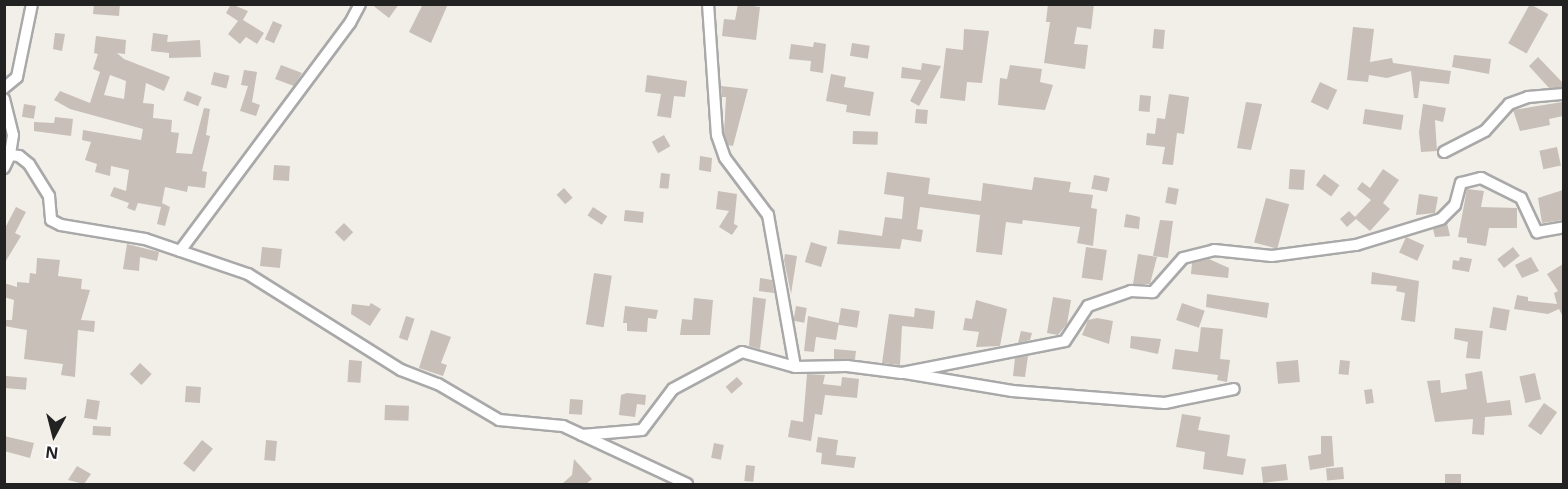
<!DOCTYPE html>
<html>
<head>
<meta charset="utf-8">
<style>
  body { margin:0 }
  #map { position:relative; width:1568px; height:489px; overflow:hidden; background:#f2efe9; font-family:"Noto Sans",sans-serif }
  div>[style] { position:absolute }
  .building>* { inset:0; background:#c7bfb8; transform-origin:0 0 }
  .roads { filter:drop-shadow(2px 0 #a9a9a9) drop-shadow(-2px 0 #a9a9a9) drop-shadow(0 2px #a9a9a9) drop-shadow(0 -2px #a9a9a9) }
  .minor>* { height:10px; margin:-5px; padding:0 5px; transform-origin:5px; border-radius:5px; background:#fff }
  span { translate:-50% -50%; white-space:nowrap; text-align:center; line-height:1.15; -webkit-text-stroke:4.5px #fff; paint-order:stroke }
  .frame { position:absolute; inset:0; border:6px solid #222; pointer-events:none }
  .north { position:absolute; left:24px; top:405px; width:60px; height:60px; -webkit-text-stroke:4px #fff; paint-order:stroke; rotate:187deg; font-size:16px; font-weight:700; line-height:24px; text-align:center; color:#222 }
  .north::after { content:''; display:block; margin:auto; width:21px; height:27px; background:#222; clip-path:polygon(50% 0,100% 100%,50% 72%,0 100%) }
</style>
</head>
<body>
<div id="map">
  <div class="building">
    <div style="clip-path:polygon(94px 4px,120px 4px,119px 16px,93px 14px)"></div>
    <div style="clip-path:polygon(231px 4px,248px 11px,243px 20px,264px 33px,257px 44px,246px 37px,240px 44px,228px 34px,238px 21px,226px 13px)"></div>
    <div style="clip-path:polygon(371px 4px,399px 4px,389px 18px)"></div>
    <div style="clip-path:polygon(423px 4px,448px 4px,431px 43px,409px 32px)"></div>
    <div style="clip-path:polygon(738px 4px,760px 7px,756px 40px,722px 36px,724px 19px,735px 20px)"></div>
    <div style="clip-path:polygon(1048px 4px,1094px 4px,1091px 29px,1077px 27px,1074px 44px,1088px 45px,1085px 69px,1044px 63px,1050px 22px,1046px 22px)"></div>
    <div style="left:1530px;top:4px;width:21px;height:45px;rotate:29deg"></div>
    <div style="left:273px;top:21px;width:10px;height:20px;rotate:24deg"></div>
    <div style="clip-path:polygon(1353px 27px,1374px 29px,1370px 62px,1392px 58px,1393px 63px,1451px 71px,1449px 84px,1420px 81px,1418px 98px,1414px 98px,1411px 71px,1387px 78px,1369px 75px,1368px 82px,1347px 80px)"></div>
    <div style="clip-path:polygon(964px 29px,989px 31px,982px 83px,967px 82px,965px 101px,940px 98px,946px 48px,963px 50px)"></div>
    <div style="left:1154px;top:29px;width:11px;height:19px;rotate:5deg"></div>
    <div style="clip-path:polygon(55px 33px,65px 34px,62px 51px,53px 49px)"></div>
    <div style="clip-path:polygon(153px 33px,168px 35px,167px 42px,200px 40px,201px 57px,169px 58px,169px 53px,151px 51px)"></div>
    <div style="clip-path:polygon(evenodd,96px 36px,126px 40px,125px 54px,117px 53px,124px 59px,170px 77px,164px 91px,146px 83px,143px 103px,154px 104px,153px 118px,172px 120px,171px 132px,179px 133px,176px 153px,192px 154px,204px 108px,210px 109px,206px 135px,210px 136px,202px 171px,207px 172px,205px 188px,188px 186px,187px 192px,165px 187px,162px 203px,170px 207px,165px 226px,157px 224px,161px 207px,138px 203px,135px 211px,127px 208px,129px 203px,110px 196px,114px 187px,126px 191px,129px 170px,111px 166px,110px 176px,95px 172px,97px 164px,85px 160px,91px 142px,82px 140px,83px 130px,141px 140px,143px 129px,70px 109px,54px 100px,60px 91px,90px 103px,100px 72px,93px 69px,98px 54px,94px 53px,96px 36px,110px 75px,126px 81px,124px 99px,104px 95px,110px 75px)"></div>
    <div style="clip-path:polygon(814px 42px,826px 44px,823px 73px,810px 71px,811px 61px,789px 59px,791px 44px,813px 47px)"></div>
    <div style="left:852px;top:43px;width:18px;height:13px;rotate:9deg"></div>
    <div style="clip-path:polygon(1454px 55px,1491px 59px,1489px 74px,1452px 67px)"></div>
    <div style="clip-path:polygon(1538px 57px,1563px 83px,1563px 87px,1549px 88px,1529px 66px)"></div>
    <div style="clip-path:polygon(922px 63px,941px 66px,919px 106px,910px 101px,921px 80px,901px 78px,902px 67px,921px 70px)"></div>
    <div style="clip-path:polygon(281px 65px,302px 73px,294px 86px,275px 79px)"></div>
    <div style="clip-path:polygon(1010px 65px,1042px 69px,1040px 82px,1053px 85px,1045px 110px,998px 105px,1000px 78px,1007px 79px)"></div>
    <div style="clip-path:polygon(244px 70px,257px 72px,252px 102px,260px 105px,256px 116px,240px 111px,248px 86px,241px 85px)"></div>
    <div style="left:214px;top:72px;width:16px;height:13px;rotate:14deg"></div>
    <div style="clip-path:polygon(831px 74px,846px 77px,844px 87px,874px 92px,870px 116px,846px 112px,847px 105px,826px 101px)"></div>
    <div style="clip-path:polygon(647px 75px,687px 81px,685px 97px,674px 96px,671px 118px,657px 116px,661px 94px,645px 92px)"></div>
    <div style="left:1320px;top:82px;width:19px;height:22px;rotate:25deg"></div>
    <div style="clip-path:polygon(721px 86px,748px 89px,733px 146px,728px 145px,724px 133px,726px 97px,722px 97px)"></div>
    <div style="left:187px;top:91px;width:16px;height:10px;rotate:22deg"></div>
    <div style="clip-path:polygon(1169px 94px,1189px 97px,1184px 134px,1177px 133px,1173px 165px,1162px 164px,1165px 147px,1146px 145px,1147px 133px,1155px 134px,1157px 118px,1165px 119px)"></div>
    <div style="left:1140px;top:95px;width:11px;height:16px;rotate:5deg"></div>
    <div style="clip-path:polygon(1246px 102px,1262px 104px,1251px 150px,1237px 148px)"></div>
    <div style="clip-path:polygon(1562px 102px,1563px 116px,1549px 119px,1550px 125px,1520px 131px,1513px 110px)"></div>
    <div style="left:24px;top:104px;width:12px;height:13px;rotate:9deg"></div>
    <div style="clip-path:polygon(1423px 104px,1446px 108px,1443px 122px,1435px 120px,1437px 151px,1421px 152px,1419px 132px)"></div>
    <div style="left:916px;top:109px;width:12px;height:14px;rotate:5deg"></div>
    <div style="left:1365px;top:109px;width:39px;height:15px;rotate:9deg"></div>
    <div style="clip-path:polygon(55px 117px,73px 119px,71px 136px,34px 131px,34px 122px,54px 123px)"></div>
    <div style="left:853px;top:131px;width:25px;height:13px;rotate:2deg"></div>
    <div style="left:664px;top:135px;width:13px;height:14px;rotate:61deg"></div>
    <div style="left:1557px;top:147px;width:19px;height:18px;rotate:78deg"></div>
    <div style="clip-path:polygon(700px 156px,712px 158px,711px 172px,699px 170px)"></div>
    <div style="left:274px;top:165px;width:16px;height:15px;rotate:4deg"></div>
    <div style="left:1290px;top:169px;width:15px;height:20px;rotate:4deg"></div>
    <div style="clip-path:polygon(1383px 169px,1399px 180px,1383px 203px,1390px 209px,1370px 231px,1356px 219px,1347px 227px,1340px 219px,1349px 211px,1355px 217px,1371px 200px,1357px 189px,1362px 182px,1370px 188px)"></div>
    <div style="clip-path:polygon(887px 172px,930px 178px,928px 194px,981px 201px,983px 183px,1032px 190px,1034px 177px,1071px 182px,1069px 192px,1093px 195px,1091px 208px,1097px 209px,1093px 246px,1077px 243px,1080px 227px,1023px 220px,1022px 224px,1006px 222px,1002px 255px,976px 252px,980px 215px,920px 207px,917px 229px,923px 230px,921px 242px,902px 239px,900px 249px,837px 244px,839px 230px,882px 236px,885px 217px,902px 219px,904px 197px,884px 194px)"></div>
    <div style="left:661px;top:173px;width:9px;height:15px;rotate:6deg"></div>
    <div style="left:1324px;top:174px;width:19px;height:14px;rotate:36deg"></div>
    <div style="left:1094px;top:175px;width:16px;height:14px;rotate:11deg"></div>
    <div style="left:1168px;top:187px;width:11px;height:16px;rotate:10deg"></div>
    <div style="left:564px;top:188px;width:13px;height:10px;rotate:48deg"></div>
    <div style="clip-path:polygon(1467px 189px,1484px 191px,1481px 207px,1517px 208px,1517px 228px,1489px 228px,1486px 246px,1467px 243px,1467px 238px,1458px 237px)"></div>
    <div style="clip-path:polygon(1563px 190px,1563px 220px,1542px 223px,1538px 198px)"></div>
    <div style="clip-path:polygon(718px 191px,737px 194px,734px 224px,738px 226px,732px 235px,719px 227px,729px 211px,716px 209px)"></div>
    <div style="clip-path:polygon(1419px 194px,1438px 197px,1435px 213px,1416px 215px)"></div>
    <div style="left:1266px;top:198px;width:24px;height:46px;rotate:15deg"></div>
    <div style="clip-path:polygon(16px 207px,26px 212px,15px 233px,21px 236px,4px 264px,4px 230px)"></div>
    <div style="left:593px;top:207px;width:17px;height:10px;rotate:33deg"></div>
    <div style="left:625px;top:210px;width:19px;height:11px;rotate:6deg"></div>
    <div style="clip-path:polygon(1126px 214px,1140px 217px,1139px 229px,1124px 227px)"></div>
    <div style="clip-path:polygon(1160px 220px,1173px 221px,1168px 258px,1153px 256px)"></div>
    <div style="left:344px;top:223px;width:13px;height:13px;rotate:45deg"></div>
    <div style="clip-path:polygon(1447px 223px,1450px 236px,1435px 237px,1433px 229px)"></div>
    <div style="left:1406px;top:237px;width:20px;height:17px;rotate:24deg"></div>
    <div style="left:811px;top:242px;width:17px;height:21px;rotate:17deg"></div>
    <div style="clip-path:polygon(127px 244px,159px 252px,157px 261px,140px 257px,139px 271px,123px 269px)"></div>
    <div style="left:262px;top:247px;width:20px;height:19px;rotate:6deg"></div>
    <div style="left:1086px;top:247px;width:21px;height:31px;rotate:8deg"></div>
    <div style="left:1513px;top:247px;width:11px;height:20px;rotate:52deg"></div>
    <div style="clip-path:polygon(785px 254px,797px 256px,791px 294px,784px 260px)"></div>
    <div style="clip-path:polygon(1138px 254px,1157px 257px,1150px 284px,1133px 284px)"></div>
    <div style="clip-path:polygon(1460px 257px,1472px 259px,1469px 272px,1452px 269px,1453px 260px,1459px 261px)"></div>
    <div style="clip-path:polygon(1531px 257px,1539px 271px,1522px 278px,1515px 265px)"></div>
    <div style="clip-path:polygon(37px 258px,60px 260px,58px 276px,82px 279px,81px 289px,90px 290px,81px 320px,95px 321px,94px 332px,78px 330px,75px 377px,61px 375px,63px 364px,24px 359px,27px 330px,4px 326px,4px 320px,12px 320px,14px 300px,4px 297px,4px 283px,17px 287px,17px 282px,29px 283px,30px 273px,36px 274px)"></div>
    <div style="clip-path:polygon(1209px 259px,1229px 268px,1228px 278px,1191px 274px,1192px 263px)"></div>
    <div style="clip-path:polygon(1563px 264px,1563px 317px,1559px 309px,1548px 314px,1514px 309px,1517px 295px,1528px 297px,1528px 301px,1557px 304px,1554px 293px,1558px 291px,1547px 274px)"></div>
    <div style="clip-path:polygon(1372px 272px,1419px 281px,1415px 322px,1401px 320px,1405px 293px,1396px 291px,1397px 286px,1371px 284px)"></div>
    <div style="left:594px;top:273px;width:18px;height:52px;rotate:9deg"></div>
    <div style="clip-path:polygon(760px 278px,772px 280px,774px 293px,759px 291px)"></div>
    <div style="clip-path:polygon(1207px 294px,1269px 303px,1267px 318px,1206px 307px)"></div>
    <div style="clip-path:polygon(753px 297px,766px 299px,760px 349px,749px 346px)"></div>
    <div style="clip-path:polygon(1053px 297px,1071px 300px,1067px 324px,1058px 335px,1047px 333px)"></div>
    <div style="clip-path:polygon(694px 298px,713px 300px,710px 335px,680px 335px,682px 319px,692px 320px)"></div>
    <div style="clip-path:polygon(976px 300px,1007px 309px,1000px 346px,976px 347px,979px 332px,963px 330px,965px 318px,972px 319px)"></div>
    <div style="clip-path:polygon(371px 303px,381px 309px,370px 326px,351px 314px,352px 304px,369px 306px)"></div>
    <div style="left:1182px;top:303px;width:24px;height:18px;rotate:19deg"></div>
    <div style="clip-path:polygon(625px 306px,658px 310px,656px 319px,648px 318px,647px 332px,627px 331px,627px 323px,623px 323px)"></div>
    <div style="left:796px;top:306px;width:11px;height:15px;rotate:10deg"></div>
    <div style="left:1493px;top:307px;width:17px;height:21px;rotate:10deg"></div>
    <div style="left:841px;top:308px;width:19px;height:17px;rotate:9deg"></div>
    <div style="clip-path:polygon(915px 308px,935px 311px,933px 329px,902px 326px,900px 365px,882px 363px,889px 314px,914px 317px)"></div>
    <div style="left:406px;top:316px;width:9px;height:23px;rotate:18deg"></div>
    <div style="clip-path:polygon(808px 316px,839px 323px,836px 340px,816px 337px,814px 352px,804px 351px)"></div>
    <div style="clip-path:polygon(1097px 318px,1113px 321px,1109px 344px,1082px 335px,1088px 320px)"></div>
    <div style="clip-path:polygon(1201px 327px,1223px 329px,1220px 359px,1230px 360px,1227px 382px,1217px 380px,1218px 375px,1172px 369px,1175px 349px,1198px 352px)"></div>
    <div style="clip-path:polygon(1455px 328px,1483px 331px,1480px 359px,1466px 358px,1468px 342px,1454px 339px)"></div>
    <div style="clip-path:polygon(431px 330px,451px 337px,441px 363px,447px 365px,443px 376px,419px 368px)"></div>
    <div style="clip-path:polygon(1021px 331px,1032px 333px,1030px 340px,1018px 343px)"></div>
    <div style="clip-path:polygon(1131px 336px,1161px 339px,1158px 354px,1130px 348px)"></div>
    <div style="clip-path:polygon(834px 349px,856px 351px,855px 359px,834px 359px)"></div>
    <div style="clip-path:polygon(1028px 356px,1025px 377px,1013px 376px,1015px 358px)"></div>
    <div style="left:349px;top:360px;width:13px;height:22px;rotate:4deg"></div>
    <div style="left:1298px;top:360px;width:22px;height:22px;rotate:85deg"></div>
    <div style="left:1340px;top:360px;width:10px;height:14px;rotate:6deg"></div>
    <div style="left:140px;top:363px;width:16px;height:15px;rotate:43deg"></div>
    <div style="clip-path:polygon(1482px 371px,1487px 403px,1510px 400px,1512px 415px,1485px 417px,1484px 435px,1472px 434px,1473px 419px,1435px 422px,1427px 381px,1440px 380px,1441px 393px,1467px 389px,1465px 374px)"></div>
    <div style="left:1535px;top:373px;width:27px;height:16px;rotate:77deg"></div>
    <div style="clip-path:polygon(807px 374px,825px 375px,823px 384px,841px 386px,842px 377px,859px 379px,857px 398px,825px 395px,822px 415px,815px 414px,811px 441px,788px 437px,791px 420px,803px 422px)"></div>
    <div style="left:6px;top:376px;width:21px;height:12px;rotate:5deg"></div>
    <div style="left:737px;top:377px;width:9px;height:15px;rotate:49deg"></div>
    <div style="left:186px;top:386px;width:15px;height:16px;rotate:4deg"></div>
    <div style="left:1372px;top:389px;width:14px;height:8px;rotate:82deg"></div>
    <div style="clip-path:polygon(627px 393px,646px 395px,645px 405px,637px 404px,635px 417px,619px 415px,621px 395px)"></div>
    <div style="left:87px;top:399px;width:13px;height:19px;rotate:9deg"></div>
    <div style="left:570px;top:399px;width:13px;height:15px;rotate:4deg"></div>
    <div style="left:1544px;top:403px;width:16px;height:28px;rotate:35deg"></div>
    <div style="left:385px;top:405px;width:24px;height:15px;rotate:2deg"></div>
    <div style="clip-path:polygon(1182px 414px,1201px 417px,1198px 430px,1230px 435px,1227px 456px,1246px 459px,1243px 475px,1203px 469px,1205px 452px,1176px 447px)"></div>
    <div style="left:93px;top:426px;width:18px;height:9px;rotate:3deg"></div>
    <div style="clip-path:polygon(4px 436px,34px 443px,30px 458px,4px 451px)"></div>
    <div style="clip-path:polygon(1321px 436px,1332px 436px,1334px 466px,1310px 470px,1308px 456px,1321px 454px)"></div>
    <div style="clip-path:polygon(818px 437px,838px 440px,836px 455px,856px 457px,854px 468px,821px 464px,822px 453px,816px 452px)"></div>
    <div style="left:202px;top:440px;width:14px;height:30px;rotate:39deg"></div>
    <div style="left:266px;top:440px;width:11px;height:20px;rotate:5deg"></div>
    <div style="left:714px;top:443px;width:10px;height:15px;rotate:11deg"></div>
    <div style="clip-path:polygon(574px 459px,592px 479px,586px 484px,562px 484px,572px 475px)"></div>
    <div style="left:1286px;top:464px;width:16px;height:25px;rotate:83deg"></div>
    <div style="left:746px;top:465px;width:9px;height:16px;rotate:6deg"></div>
    <div style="clip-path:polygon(77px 466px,91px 474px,84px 484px,68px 480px)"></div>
    <div style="left:1343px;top:467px;width:12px;height:17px;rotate:85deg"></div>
    <div style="left:1445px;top:474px;width:16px;height:10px"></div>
  </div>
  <div class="roads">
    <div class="minor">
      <div style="left:708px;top:4px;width:131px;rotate:86.1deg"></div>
      <div style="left:717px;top:135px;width:24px;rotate:71deg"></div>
      <div style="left:725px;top:158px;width:71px;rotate:53deg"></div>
      <div style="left:768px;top:215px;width:154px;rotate:79.9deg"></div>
      <div style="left:4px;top:88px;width:17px;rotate:-40deg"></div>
      <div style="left:17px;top:77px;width:75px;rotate:-78.4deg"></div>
      <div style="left:4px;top:99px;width:37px;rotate:76deg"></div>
      <div style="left:13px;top:135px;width:20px;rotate:99deg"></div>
      <div style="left:1444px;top:152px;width:46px;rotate:-27.1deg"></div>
      <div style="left:1485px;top:131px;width:36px;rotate:-48deg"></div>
      <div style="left:1509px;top:104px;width:20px;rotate:-20deg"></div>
      <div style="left:1528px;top:97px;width:36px;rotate:-5deg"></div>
      <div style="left:4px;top:168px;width:14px;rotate:-65deg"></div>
      <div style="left:10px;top:155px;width:9px;rotate:6deg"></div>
      <div style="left:19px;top:156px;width:13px;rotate:39deg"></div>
      <div style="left:29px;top:164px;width:38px;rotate:58deg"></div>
      <div style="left:49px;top:196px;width:24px;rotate:85deg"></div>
      <div style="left:51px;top:220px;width:11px;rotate:27deg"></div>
      <div style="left:61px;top:225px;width:85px;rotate:9.5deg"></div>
      <div style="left:145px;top:239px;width:109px;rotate:18.8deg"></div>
      <div style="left:248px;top:274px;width:181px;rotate:32.1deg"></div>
      <div style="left:401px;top:370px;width:40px;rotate:21deg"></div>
      <div style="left:438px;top:384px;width:71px;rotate:30.5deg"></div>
      <div style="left:499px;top:420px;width:64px;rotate:5.4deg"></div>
      <div style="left:563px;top:426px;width:21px;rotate:25deg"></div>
      <div style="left:582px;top:435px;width:60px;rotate:-4.8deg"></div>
      <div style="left:642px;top:430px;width:51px;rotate:-52.9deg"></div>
      <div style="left:673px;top:389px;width:78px;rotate:-28.2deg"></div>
      <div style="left:742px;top:352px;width:55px;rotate:15.8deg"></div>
      <div style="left:795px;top:367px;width:52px;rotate:-1.1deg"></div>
      <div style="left:847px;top:366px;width:55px;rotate:7.3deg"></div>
      <div style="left:902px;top:373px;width:166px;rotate:-11.1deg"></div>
      <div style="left:1065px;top:341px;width:42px;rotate:-56.7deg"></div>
      <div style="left:1088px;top:306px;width:46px;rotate:-19.2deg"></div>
      <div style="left:1131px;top:291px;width:22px;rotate:3deg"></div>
      <div style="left:1153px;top:292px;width:45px;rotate:-48.6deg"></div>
      <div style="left:1183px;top:258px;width:32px;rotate:-14deg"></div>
      <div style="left:1214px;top:250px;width:58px;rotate:5.9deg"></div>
      <div style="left:1272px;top:256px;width:85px;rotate:-7.5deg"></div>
      <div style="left:1356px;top:245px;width:89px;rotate:-17deg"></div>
      <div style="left:1441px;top:219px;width:20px;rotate:-45deg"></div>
      <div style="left:1455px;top:205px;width:23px;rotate:-75deg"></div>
      <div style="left:1461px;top:183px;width:21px;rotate:-14deg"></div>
      <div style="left:1481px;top:178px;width:45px;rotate:26.6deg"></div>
      <div style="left:1521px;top:198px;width:38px;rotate:65deg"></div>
      <div style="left:1537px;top:232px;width:27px;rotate:-10deg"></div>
      <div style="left:180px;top:251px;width:284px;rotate:-53.3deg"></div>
      <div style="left:350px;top:23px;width:21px;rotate:-62deg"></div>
      <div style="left:905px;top:373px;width:109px;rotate:9.5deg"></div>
      <div style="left:1012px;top:391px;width:153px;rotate:4.5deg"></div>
      <div style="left:1165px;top:403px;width:70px;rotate:-11.5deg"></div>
      <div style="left:582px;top:435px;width:116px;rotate:25deg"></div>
    </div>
  </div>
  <div class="frame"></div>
  <div class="north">N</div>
</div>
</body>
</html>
